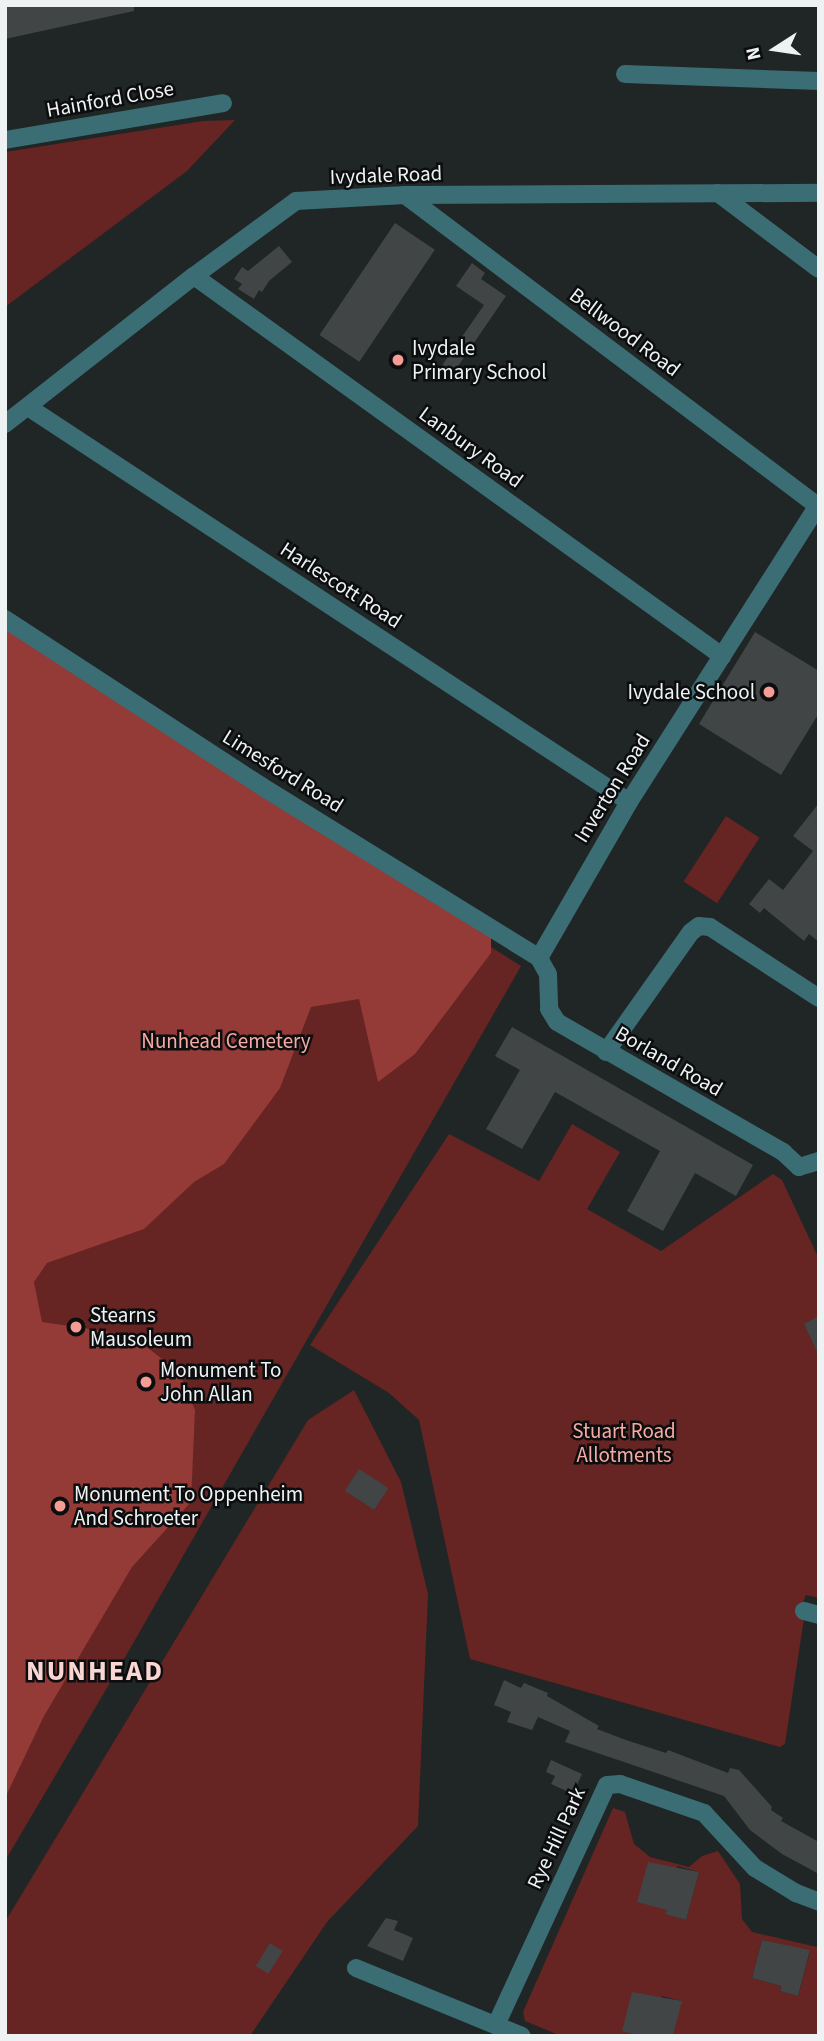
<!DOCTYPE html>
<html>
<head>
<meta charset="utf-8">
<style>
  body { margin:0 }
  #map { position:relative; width:824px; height:2041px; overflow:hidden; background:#202525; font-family:"Source Sans 3",sans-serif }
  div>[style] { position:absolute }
  .green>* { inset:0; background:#662422; transform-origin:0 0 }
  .forest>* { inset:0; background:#943a37 }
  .building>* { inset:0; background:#414546; transform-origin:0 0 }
  .minor>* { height:18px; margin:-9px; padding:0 9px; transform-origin:9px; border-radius:9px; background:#3b6d74 }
  .dots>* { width:19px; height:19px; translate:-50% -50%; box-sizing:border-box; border:4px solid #0b0d0e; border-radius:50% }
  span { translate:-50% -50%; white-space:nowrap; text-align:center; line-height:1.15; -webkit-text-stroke:5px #0b0d0e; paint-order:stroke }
  .street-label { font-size:21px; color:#eff2f2 }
  .poi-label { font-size:21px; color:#eff2f2 }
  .left { translate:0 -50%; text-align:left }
  .right { translate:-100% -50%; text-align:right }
  .park-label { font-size:21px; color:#f7aaa3 }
  .district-label { font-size:28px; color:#f9d6d2; font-weight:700; letter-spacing:2px }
  .frame { position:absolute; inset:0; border:7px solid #eff2f2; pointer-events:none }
  .north { position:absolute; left:740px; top:14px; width:70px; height:70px; -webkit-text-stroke:5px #0b0d0e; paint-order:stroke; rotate:258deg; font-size:19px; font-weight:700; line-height:28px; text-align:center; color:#eff2f2 }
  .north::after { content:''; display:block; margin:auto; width:24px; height:32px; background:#eff2f2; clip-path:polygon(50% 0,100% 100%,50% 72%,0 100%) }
</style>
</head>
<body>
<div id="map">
  <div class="green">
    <div style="clip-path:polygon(235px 120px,187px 171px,5px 307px,5px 152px,203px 121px)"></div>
    <div style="clip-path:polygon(5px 639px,521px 966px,127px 1654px,5px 1861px)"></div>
    <div style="left:726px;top:816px;width:40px;height:78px;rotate:33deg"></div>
    <div style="clip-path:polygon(572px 1124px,620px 1152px,587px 1209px,661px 1251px,773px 1174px,782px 1180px,819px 1259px,819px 1598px,806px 1595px,803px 1603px,804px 1618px,785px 1744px,780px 1747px,470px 1659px,419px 1420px,389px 1393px,310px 1345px,449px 1134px,539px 1181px)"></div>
    <div style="clip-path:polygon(354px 1390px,401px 1482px,428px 1594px,418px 1826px,327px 1922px,250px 2036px,5px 2036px,5px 1922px,308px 1420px)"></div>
    <div style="clip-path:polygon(evenodd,613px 1808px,625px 1812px,634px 1844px,650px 1857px,689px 1867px,702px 1856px,718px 1851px,740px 1884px,742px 1919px,752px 1932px,817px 1947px,819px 1944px,819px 2036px,673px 2036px,681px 2001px,662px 1996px,641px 2036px,561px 2036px,525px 2021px,523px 2012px,613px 1808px,677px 1866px,699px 1872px,686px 1920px,666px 1914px,677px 1866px,613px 1808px,762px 1940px,810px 1951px,798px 1996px,780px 1991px,781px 1986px,752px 1978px,762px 1940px)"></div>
  </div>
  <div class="forest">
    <div style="clip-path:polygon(5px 622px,491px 928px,491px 953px,415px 1054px,378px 1082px,359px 999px,311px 1007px,280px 1088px,224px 1164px,194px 1182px,144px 1229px,47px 1263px,34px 1282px,42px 1322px,131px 1335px,179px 1372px,195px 1410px,191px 1502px,132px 1567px,44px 1716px,5px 1798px)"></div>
  </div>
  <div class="building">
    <div style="clip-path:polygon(5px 5px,134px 5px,134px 11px,5px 39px)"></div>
    <div style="left:395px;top:223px;width:48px;height:135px;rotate:34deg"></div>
    <div style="clip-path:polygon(279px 246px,292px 262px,269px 281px,262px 292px,259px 290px,254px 299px,238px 289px,242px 284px,234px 279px,242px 267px,248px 271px)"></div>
    <div style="clip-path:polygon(472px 263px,485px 273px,481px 279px,506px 296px,452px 375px,441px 367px,484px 305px,456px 286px)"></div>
    <div style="clip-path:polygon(755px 632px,819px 671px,819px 713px,781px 775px,699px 724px)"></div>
    <div style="clip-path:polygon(819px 803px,819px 942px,809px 934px,804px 941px,764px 908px,760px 913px,749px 904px,769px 879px,783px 890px,813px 851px,793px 836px)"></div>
    <div style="clip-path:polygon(512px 1027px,753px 1165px,736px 1196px,695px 1173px,663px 1231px,627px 1211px,660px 1151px,555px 1092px,522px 1149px,486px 1129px,520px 1070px,495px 1056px)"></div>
    <div style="clip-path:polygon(819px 1316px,819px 1356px,804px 1324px)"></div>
    <div style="left:359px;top:1469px;width:35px;height:26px;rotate:33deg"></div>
    <div style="clip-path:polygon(504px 1680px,521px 1688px,524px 1683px,548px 1693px,547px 1696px,599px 1726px,597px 1729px,626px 1740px,666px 1753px,668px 1750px,728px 1773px,730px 1768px,739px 1770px,772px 1807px,771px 1810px,783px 1818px,781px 1821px,819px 1842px,819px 1874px,782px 1854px,750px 1830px,724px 1796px,565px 1742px,570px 1731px,538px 1717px,532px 1730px,507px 1722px,511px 1712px,494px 1705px)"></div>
    <div style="clip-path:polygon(551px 1760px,582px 1774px,573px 1794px,551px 1784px,555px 1776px,546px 1772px)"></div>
    <div style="clip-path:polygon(648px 1862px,699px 1872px,686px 1920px,665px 1914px,667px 1910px,637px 1902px)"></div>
    <div style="clip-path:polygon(386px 1918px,398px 1921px,394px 1930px,413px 1938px,403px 1961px,367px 1946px)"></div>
    <div style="clip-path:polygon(762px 1940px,810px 1950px,798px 1996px,780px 1991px,781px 1986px,752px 1978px)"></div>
    <div style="left:270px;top:1943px;width:15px;height:27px;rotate:32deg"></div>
    <div style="clip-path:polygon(632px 1992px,682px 2001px,673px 2036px,641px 2036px,622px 2031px)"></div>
  </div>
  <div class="minor">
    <div style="left:625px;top:74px;width:194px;rotate:2.1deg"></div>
    <div style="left:5px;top:140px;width:221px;rotate:-9.6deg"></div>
    <div style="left:718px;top:193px;width:126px;rotate:37deg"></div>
    <div style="left:405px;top:195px;width:518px;rotate:37deg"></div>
    <div style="left:194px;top:276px;width:651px;rotate:35.74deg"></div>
    <div style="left:28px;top:407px;width:719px;rotate:33.31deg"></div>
    <div style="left:5px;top:424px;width:240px;rotate:-38.1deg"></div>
    <div style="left:194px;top:276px;width:127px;rotate:-36.3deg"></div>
    <div style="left:296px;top:201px;width:109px;rotate:-3.2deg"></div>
    <div style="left:405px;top:195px;width:414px;rotate:-0.3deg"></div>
    <div style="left:5px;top:619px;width:306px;rotate:33.1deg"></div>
    <div style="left:261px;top:786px;width:327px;rotate:31.7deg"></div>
    <div style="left:539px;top:958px;width:18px;rotate:61deg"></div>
    <div style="left:548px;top:974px;width:35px;rotate:88deg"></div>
    <div style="left:549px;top:1009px;width:15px;rotate:58deg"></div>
    <div style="left:557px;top:1022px;width:261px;rotate:29.9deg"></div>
    <div style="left:783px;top:1152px;width:22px;rotate:43deg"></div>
    <div style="left:799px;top:1167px;width:21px;rotate:-17deg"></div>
    <div style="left:539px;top:958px;width:180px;rotate:-60deg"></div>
    <div style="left:629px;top:802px;width:353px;rotate:-57.5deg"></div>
    <div style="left:606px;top:1052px;width:147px;rotate:-54.7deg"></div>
    <div style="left:691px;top:932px;width:10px;rotate:-37deg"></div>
    <div style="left:699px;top:926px;width:11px;rotate:5deg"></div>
    <div style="left:710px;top:927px;width:130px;rotate:33.1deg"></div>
    <div style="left:804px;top:1611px;width:16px;rotate:15deg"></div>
    <div style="left:356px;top:1968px;width:179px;rotate:22.3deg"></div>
    <div style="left:496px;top:2025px;width:264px;rotate:-65.2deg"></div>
    <div style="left:607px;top:1785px;width:13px;rotate:-4deg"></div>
    <div style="left:620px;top:1784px;width:89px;rotate:19deg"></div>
    <div style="left:704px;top:1813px;width:75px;rotate:47.2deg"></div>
    <div style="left:755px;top:1868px;width:48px;rotate:31.4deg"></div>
    <div style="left:796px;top:1893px;width:25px;rotate:21deg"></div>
  </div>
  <div class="dots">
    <div style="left:398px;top:360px;background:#f59c94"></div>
    <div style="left:769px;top:692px;background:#f59c94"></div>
    <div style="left:76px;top:1327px;background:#f59c94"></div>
    <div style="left:146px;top:1382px;background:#f59c94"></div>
    <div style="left:60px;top:1506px;background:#f59c94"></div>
  </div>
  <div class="street-label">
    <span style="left:110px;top:99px;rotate:-10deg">Hainford Close</span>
    <span style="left:386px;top:175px;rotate:-2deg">Ivydale Road</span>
    <span style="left:625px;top:332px;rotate:37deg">Bellwood Road</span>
    <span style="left:471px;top:447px;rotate:36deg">Lanbury Road</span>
    <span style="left:341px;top:585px;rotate:33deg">Harlescott Road</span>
    <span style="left:283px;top:771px;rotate:32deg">Limesford Road</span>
    <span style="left:612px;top:788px;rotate:-58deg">Inverton Road</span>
    <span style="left:669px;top:1061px;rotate:30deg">Borland Road</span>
    <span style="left:556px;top:1838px;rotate:-65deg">Rye Hill Park</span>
  </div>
  <div class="poi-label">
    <span class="left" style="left:412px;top:360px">Ivydale<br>Primary School</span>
    <span class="right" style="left:755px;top:692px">Ivydale School</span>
    <span class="left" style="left:90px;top:1327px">Stearns<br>Mausoleum</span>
    <span class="left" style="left:160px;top:1382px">Monument To<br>John Allan</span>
    <span class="left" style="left:74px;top:1506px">Monument To Oppenheim<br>And Schroeter</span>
  </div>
  <div class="park-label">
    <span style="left:226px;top:1041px">Nunhead Cemetery</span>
    <span style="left:624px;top:1443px">Stuart Road<br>Allotments</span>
  </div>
  <div class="district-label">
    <span style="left:95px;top:1671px">NUNHEAD</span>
  </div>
  <div class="frame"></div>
  <div class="north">N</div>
</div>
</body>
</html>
